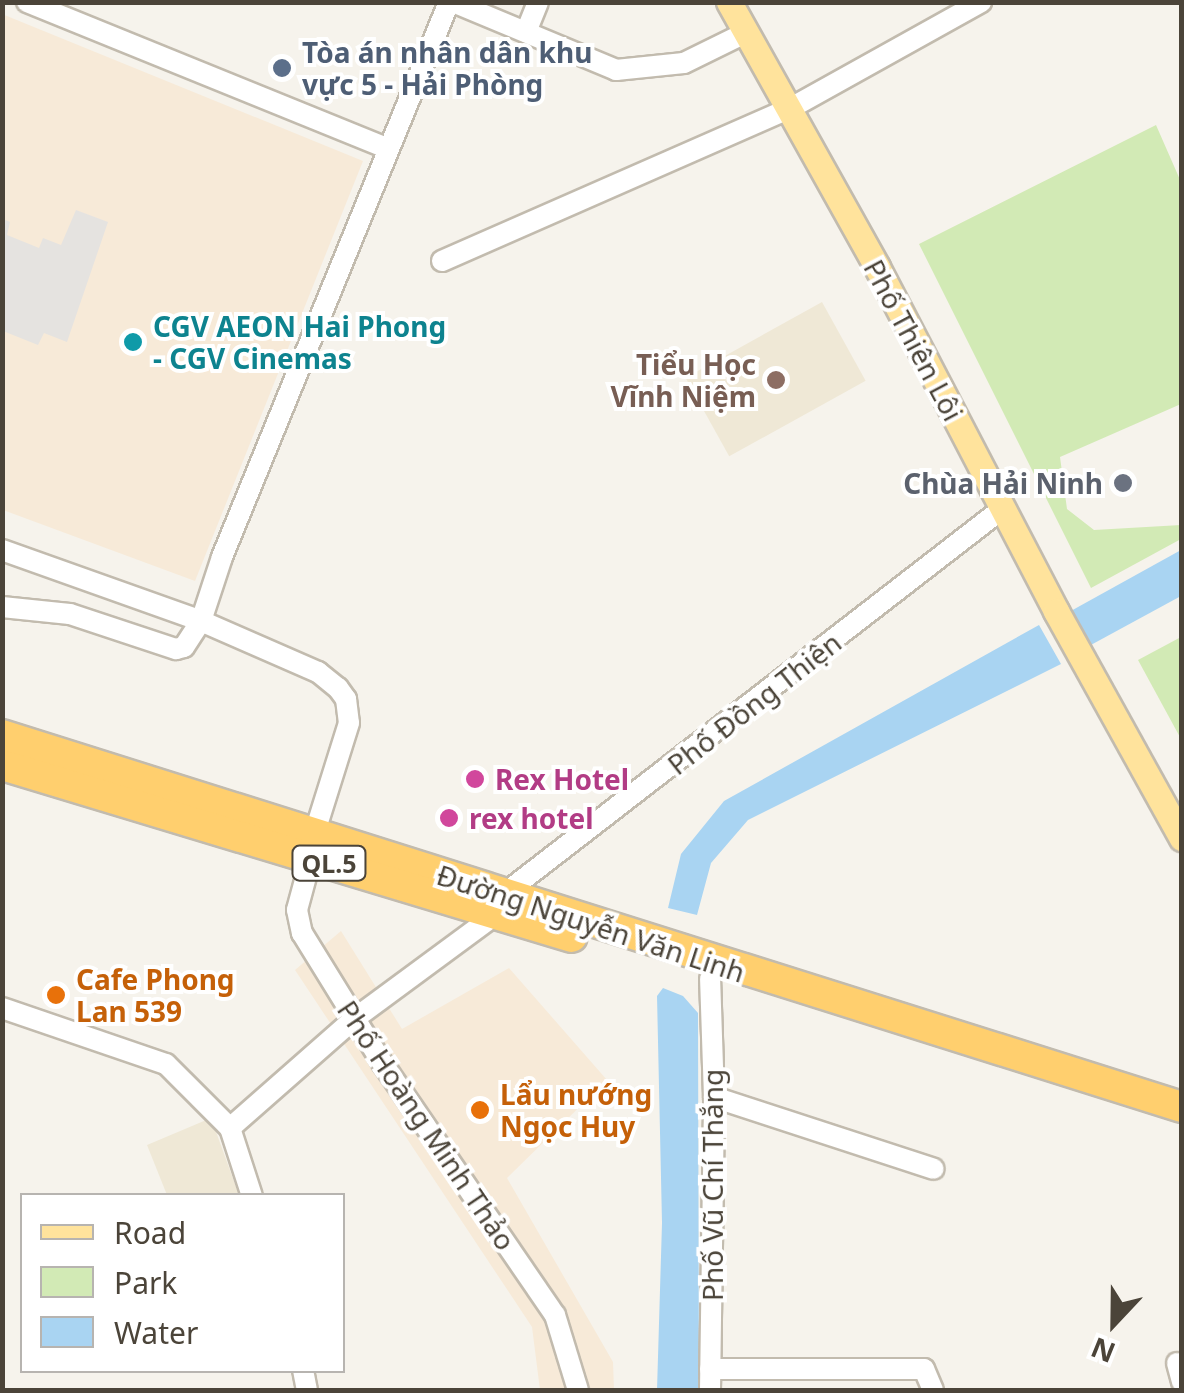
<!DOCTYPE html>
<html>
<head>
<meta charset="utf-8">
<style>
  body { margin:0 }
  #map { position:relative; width:1184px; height:1393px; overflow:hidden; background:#f6f3ec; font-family:"Noto Sans",sans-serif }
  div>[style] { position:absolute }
  .commercial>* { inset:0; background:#f7ead8 }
  .education>* { inset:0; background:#efe8d6; transform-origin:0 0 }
  .green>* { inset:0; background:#d2eab5 }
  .parking>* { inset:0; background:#e5e3e0 }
  .water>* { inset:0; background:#a9d4f2 }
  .roads { filter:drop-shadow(2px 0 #c2bbae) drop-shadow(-2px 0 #c2bbae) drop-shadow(0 2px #c2bbae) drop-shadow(0 -2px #c2bbae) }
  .minor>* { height:20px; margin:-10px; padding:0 10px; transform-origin:10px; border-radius:10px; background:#fff }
  .major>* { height:25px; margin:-12.5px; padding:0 12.5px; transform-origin:12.5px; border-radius:12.5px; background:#ffe39c }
  .highway>* { height:30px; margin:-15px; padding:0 15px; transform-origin:15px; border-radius:15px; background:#ffcf6e }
  .dots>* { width:28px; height:28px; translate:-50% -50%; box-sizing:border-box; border:5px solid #fff; border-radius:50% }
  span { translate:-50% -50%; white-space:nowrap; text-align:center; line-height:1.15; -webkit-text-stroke:8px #fff; paint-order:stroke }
  .shield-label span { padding:2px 8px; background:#fff; border:2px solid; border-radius:8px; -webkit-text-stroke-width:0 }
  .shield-label { font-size:25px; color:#4b4439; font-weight:700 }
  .service-label { font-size:28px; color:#4e5e75; font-weight:700 }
  .left { translate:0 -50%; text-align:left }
  .culture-label { font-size:28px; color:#0d838f; font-weight:700 }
  .street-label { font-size:28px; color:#4b4439 }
  .education-label { font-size:28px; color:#785e54; font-weight:700 }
  .right { translate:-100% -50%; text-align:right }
  .worship-label { font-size:28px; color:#5b616d; font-weight:700 }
  .hotel-label { font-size:28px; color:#b23c85; font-weight:700 }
  .food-label { font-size:28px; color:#c56008; font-weight:700 }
  .frame { position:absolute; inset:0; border:5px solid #4b4439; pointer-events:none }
  .legend { position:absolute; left:20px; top:1193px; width:325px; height:180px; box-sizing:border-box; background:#fff; border:2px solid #b7b4b0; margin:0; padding:12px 18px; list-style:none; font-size:30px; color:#4b4439 }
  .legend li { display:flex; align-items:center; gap:20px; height:50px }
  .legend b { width:50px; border:2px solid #b7b4b0 }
  .north { position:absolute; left:1064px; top:1273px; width:100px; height:100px; -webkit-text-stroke:8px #fff; paint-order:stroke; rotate:202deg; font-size:28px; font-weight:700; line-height:40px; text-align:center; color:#4b4439 }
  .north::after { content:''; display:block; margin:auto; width:35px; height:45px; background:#4b4439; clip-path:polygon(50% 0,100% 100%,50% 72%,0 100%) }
</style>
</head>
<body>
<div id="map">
  <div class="commercial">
    <div style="clip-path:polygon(2px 14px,363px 161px,195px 581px,3px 510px)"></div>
    <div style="clip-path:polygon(341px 931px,402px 1029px,509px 968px,607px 1080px,507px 1178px,613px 1362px,614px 1390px,540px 1390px,532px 1327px,295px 970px)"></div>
  </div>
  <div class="education">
    <div style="left:822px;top:302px;width:90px;height:156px;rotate:61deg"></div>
    <div style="clip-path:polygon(211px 1118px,239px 1195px,167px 1195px,147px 1145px)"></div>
  </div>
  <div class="green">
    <div style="clip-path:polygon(1156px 125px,1181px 182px,1181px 404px,1060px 457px,1067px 509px,1094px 530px,1181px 525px,1181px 539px,1091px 588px,919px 244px)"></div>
    <div style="clip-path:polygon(1181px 637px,1181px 739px,1138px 660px)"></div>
  </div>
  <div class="parking">
    <div style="clip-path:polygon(76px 210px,108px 222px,67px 342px,44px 333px,38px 345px,3px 331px,3px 219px,10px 222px,7px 235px,39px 248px,43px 238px,61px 245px)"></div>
  </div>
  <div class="water">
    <div style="clip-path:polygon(1181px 550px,1181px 596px,1089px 646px,1069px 612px)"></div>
    <div style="clip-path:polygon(1039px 625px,1061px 664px,748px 820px,711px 863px,697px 915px,668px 908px,681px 854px,724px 801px)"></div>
    <div style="clip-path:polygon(663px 988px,683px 996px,698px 1013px,699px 1390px,657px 1390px,662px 1223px,657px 996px)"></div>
  </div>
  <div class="roads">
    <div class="minor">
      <div style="left:27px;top:2px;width:388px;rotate:22.1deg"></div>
      <div style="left:453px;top:2px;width:177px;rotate:22.6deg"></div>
      <div style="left:616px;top:70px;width:68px;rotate:-5.9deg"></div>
      <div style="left:684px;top:63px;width:68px;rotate:-26.2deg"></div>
      <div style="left:526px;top:32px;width:32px;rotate:-68deg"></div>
      <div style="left:442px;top:261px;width:379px;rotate:-23.7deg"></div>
      <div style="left:789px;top:109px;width:220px;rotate:-29.1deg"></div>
      <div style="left:2px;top:550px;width:211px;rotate:19.6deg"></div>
      <div style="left:201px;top:621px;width:128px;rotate:23.6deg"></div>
      <div style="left:318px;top:672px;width:26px;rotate:39deg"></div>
      <div style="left:338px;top:688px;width:14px;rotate:54deg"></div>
      <div style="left:346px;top:699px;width:24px;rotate:83deg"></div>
      <div style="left:349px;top:723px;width:117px;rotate:107.4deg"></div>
      <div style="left:2px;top:607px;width:68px;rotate:5.9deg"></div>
      <div style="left:70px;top:614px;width:112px;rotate:18.3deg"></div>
      <div style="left:176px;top:649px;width:8px;rotate:-14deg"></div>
      <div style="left:184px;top:647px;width:31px;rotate:-57deg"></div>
      <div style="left:201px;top:621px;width:67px;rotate:-71.8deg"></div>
      <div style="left:222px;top:557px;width:600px;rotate:-67.75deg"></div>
      <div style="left:311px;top:858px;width:54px;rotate:105.1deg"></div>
      <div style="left:297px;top:910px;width:24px;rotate:78deg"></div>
      <div style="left:302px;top:933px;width:154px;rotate:58.3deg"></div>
      <div style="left:383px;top:1064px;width:304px;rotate:55.6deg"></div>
      <div style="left:555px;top:1315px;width:78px;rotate:73deg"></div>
      <div style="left:504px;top:894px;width:629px;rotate:-37.71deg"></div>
      <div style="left:2px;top:1008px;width:173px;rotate:18.9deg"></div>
      <div style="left:166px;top:1064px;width:91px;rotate:45deg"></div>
      <div style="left:230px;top:1128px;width:71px;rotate:72.1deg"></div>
      <div style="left:714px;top:1097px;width:231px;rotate:18.1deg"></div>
      <div style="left:230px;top:1128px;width:165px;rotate:-41.3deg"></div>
      <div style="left:354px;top:1019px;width:175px;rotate:-36.4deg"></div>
      <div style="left:1177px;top:1363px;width:20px;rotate:75deg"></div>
      <div style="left:710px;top:1369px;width:214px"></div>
      <div style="left:924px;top:1369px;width:23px;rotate:67deg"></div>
      <div style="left:303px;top:1370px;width:20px;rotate:79deg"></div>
      <div style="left:710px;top:1390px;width:293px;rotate:-89.2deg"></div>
      <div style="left:714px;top:1097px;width:118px;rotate:-91.9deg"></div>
    </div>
    <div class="major">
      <div style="left:729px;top:2px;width:304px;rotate:60.8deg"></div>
      <div style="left:877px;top:267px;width:388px;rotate:62.5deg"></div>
      <div style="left:1056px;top:611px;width:260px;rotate:61deg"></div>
    </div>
    <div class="highway">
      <div style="left:2px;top:735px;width:1237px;rotate:17.5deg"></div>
      <div style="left:2px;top:765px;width:595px;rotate:16.79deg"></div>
    </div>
  </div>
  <div class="dots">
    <div style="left:282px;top:68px;background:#5c6f8a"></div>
    <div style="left:133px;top:342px;background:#0f9aa8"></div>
    <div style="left:776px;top:380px;background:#8d6e63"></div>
    <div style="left:1123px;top:483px;background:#6b7280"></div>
    <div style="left:475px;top:779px;background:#d1479c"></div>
    <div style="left:449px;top:818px;background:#d1479c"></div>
    <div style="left:56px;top:995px;background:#e8710a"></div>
    <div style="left:480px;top:1110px;background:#e8710a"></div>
  </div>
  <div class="shield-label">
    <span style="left:329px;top:863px">QL.5</span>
  </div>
  <div class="service-label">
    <span class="left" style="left:302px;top:68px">Tòa án nhân dân khu<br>vực 5 - Hải Phòng</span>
  </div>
  <div class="culture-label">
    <span class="left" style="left:153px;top:342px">CGV AEON Hai Phong<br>- CGV Cinemas</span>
  </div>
  <div class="street-label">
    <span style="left:914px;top:340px;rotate:62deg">Phố Thiên Lôi</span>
    <span style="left:754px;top:703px;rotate:-38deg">Phố Đồng Thiện</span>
    <span style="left:591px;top:923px;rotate:18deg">Đường Nguyễn Văn Linh</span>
    <span style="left:427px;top:1125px;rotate:56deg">Phố Hoàng Minh Thảo</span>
    <span style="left:712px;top:1185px;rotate:-90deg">Phố Vũ Chí Thắng</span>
  </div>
  <div class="education-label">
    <span class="right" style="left:756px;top:380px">Tiểu Học<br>Vĩnh Niệm</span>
  </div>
  <div class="worship-label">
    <span class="right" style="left:1103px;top:483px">Chùa Hải Ninh</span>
  </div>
  <div class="hotel-label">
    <span class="left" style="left:495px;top:779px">Rex Hotel</span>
    <span class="left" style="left:469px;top:818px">rex hotel</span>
  </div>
  <div class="food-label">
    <span class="left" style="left:76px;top:995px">Cafe Phong<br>Lan 539</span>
    <span class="left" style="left:500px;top:1110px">Lẩu nướng<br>Ngọc Huy</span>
  </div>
  <div class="frame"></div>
  <ul class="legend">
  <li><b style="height:12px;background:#ffe39c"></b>Road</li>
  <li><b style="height:28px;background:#d2eab5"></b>Park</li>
  <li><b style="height:28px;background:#a9d4f2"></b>Water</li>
  </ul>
  <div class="north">N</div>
</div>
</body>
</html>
